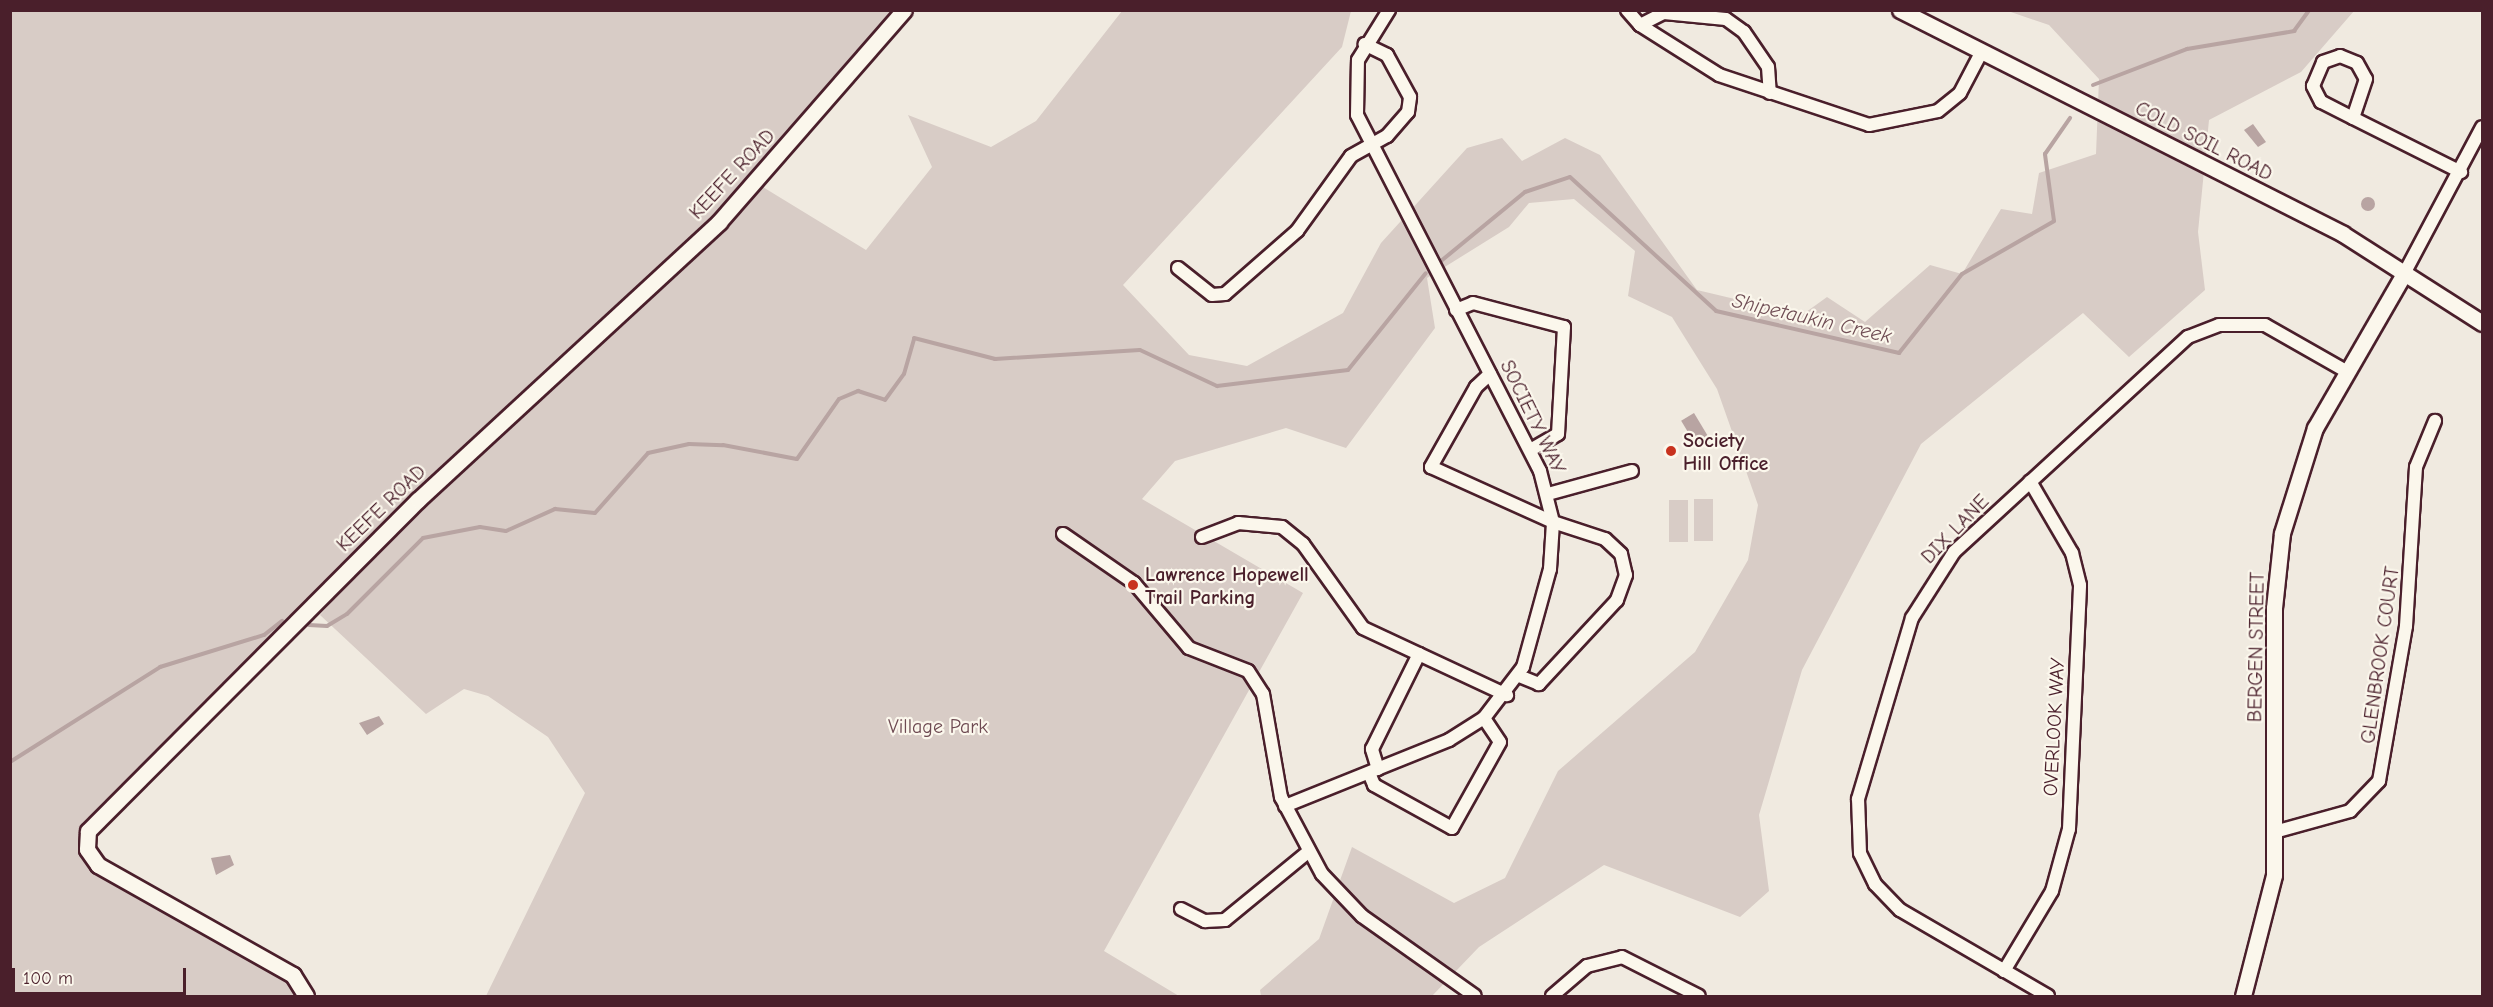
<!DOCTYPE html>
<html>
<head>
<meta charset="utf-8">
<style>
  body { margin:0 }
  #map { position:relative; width:2493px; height:1007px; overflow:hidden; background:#f0eae0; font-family:"Comic Neue",sans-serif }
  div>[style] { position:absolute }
  .green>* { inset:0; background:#d8ccc6; transform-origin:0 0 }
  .water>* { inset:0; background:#b8a4a2; transform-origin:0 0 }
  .round { border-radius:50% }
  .stream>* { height:4px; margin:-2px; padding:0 2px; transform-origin:2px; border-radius:2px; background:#b8a4a2 }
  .roads { filter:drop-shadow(2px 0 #4a1f2b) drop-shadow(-2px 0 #4a1f2b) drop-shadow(0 2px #4a1f2b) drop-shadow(0 -2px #4a1f2b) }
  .minor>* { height:12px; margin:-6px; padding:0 6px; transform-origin:6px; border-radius:6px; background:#fbf7ec }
  .tertiary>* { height:15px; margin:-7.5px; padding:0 7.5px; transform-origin:7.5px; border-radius:7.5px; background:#fbf7ec }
  .dots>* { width:16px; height:16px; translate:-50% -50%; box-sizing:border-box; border:3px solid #fbf7ec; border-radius:50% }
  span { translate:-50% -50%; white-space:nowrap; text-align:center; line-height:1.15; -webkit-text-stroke:4.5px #fbf7ec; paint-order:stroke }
  .street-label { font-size:20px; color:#4a1f2b }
  .poi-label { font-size:20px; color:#4a1f2b; font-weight:700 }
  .left { translate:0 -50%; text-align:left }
  .park-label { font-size:20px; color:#6e4a52 }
  .water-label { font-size:21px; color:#704e55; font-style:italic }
  .frame { position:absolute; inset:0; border:12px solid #4a1f2b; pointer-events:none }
  .scale { position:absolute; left:12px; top:968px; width:174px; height:27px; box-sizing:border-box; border:3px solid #4a1f2b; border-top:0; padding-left:8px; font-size:18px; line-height:21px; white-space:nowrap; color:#4a1f2b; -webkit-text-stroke:4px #fbf7ec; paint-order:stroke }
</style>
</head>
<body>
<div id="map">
  <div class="green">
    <div style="clip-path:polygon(10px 11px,903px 11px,758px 184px,866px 250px,932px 167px,908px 115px,991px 147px,1036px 121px,1122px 11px,1351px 11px,1342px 47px,1123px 285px,1189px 355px,1247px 366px,1343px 313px,1381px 243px,1467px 148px,1502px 138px,1522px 161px,1565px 138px,1600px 155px,1697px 290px,1802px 315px,1827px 297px,1865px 322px,1930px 265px,1962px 274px,2001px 209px,2032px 214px,2039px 173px,2096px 154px,2099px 79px,2049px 25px,2008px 11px,2354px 11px,2301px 72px,2209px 120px,2198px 232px,2205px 290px,2129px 357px,2083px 313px,1921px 444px,1802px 670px,1759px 815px,1769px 891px,1740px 917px,1604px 865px,1479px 947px,1432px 996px,1261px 996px,1260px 990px,1319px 939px,1352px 847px,1454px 903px,1505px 878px,1558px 771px,1695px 652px,1748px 560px,1758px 505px,1717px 389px,1672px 317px,1628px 296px,1635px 251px,1574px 199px,1529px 203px,1509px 227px,1427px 278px,1435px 328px,1346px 448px,1286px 428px,1175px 461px,1142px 499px,1303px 593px,1104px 951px,1179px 996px,486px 996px,585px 793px,548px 737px,488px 696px,464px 689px,426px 714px,320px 615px,423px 500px,96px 816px,84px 852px,290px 977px,302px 996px,11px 996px)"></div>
    <div style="left:1694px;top:499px;width:19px;height:42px"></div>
    <div style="left:1669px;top:500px;width:19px;height:42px"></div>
  </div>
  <div class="water">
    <div style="clip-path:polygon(2253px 124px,2266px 142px,2258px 147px,2244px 130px)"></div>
    <div class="round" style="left:2361px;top:197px;width:14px;height:14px"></div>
    <div style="left:1694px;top:413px;width:31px;height:15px;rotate:59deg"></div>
    <div style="clip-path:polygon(379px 716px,384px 724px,367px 735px,359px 723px)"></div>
    <div style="clip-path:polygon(230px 855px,234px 865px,216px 875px,211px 858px)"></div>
  </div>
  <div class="stream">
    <div style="left:2093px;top:85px;width:101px;rotate:-21deg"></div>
    <div style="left:2187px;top:49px;width:109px;rotate:-9.5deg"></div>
    <div style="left:2294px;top:31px;width:26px;rotate:-54deg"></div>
    <div style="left:1441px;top:261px;width:109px;rotate:-39.4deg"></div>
    <div style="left:1525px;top:192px;width:47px;rotate:-18.4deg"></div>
    <div style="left:1570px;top:177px;width:198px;rotate:42.5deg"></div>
    <div style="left:1716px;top:311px;width:188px;rotate:12.9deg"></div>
    <div style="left:1899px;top:353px;width:101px;rotate:-51.4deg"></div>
    <div style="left:1962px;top:274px;width:106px;rotate:-29.9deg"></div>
    <div style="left:2054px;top:221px;width:68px;rotate:-97.7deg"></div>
    <div style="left:2045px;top:154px;width:44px;rotate:-55.2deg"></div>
    <div style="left:309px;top:625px;width:18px;rotate:3deg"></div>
    <div style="left:327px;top:626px;width:23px;rotate:-31deg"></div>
    <div style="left:347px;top:614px;width:107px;rotate:-45deg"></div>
    <div style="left:423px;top:538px;width:58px;rotate:-10.9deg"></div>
    <div style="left:480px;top:527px;width:26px;rotate:9deg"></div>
    <div style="left:506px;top:531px;width:54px;rotate:-24.2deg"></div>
    <div style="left:555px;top:509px;width:40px;rotate:5.7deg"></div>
    <div style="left:595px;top:513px;width:80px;rotate:-48.5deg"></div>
    <div style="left:648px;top:453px;width:42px;rotate:-12.4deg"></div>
    <div style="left:689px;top:444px;width:34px;rotate:2deg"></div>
    <div style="left:723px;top:445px;width:75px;rotate:10.7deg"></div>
    <div style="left:797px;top:459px;width:73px;rotate:-55deg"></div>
    <div style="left:839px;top:399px;width:21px;rotate:-23deg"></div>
    <div style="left:858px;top:391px;width:28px;rotate:18deg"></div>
    <div style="left:885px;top:400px;width:32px;rotate:-54deg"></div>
    <div style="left:904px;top:374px;width:37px;rotate:-74deg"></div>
    <div style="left:914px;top:338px;width:84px;rotate:14.5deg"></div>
    <div style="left:995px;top:359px;width:145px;rotate:-3.6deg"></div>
    <div style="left:1140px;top:350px;width:85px;rotate:25.1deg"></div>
    <div style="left:1217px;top:386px;width:132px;rotate:-7deg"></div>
    <div style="left:1348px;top:370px;width:124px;rotate:-51.2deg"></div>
    <div style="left:10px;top:762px;width:178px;rotate:-32.3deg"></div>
    <div style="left:160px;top:667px;width:109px;rotate:-17.1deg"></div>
    <div style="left:264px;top:635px;width:23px;rotate:-38deg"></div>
  </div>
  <div class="roads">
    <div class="minor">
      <div style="left:1627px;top:10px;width:20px;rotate:49deg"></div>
      <div style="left:1640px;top:25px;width:93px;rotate:32.3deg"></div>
      <div style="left:1719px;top:75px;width:158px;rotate:18.4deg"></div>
      <div style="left:1869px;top:125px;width:70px;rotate:-11.5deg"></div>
      <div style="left:1938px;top:111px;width:28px;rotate:-39deg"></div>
      <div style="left:1960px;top:93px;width:45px;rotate:-62.3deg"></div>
      <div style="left:1640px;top:25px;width:27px;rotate:-27deg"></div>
      <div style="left:1664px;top:13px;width:62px;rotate:5.5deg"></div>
      <div style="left:1726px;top:19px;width:22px;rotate:36deg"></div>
      <div style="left:1744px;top:32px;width:42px;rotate:55.6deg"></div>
      <div style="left:1768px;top:67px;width:26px;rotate:86deg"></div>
      <div style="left:2340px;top:56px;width:18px;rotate:22deg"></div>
      <div style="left:2357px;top:63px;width:18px;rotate:61deg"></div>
      <div style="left:2366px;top:79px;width:41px;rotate:108.4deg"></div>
      <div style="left:2353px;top:118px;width:36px;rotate:-153deg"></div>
      <div style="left:2321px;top:102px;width:18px;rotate:-117deg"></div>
      <div style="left:2313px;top:86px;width:26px;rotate:-67deg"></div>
      <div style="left:2323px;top:62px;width:18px;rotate:-19deg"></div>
      <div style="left:2353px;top:118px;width:121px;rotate:26.6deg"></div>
      <div style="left:1178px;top:268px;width:43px;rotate:38.5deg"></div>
      <div style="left:1212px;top:295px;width:13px;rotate:-4deg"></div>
      <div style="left:1225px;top:294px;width:96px;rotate:-41.2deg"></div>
      <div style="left:1297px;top:231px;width:92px;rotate:-54.2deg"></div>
      <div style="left:1351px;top:156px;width:41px;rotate:-29.1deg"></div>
      <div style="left:1387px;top:136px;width:32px;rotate:-49deg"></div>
      <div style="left:1408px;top:112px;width:15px;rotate:-82deg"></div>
      <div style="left:1410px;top:97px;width:48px;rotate:-118.7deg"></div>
      <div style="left:1387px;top:55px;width:25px;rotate:-154deg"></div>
      <div style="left:2405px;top:272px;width:164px;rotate:-62deg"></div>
      <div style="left:1456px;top:310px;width:18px;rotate:-22deg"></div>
      <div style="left:1473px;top:303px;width:94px;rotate:14.8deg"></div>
      <div style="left:1564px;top:327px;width:107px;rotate:93.2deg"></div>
      <div style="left:1558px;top:434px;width:32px;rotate:150deg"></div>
      <div style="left:1490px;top:374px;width:19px;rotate:137deg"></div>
      <div style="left:1476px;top:387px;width:92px;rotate:119.4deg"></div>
      <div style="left:1431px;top:467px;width:134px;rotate:24.3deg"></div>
      <div style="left:1553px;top:522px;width:55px;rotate:18.1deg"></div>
      <div style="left:1605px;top:539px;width:22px;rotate:43deg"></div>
      <div style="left:1621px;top:554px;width:22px;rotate:77deg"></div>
      <div style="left:1626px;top:575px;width:27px;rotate:110deg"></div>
      <div style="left:1617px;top:600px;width:115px;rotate:132.9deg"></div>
      <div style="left:1539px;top:684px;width:22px;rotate:-158deg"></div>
      <div style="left:1548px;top:494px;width:87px;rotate:-15.3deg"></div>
      <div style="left:1063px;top:534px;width:86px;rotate:34.6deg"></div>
      <div style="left:1134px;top:583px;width:85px;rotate:49.8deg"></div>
      <div style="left:1189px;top:648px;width:63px;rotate:21.3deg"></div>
      <div style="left:1248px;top:671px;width:27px;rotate:57deg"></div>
      <div style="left:1263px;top:694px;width:105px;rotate:80.1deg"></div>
      <div style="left:1281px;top:797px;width:87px;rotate:62deg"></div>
      <div style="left:1322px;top:874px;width:58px;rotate:46.4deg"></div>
      <div style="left:1362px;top:916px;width:138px;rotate:35.3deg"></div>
      <div style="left:1202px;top:537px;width:39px;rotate:-21deg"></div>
      <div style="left:1238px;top:523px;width:44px;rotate:5.2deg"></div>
      <div style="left:1282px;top:527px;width:27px;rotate:39deg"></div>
      <div style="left:1303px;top:544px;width:103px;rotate:54.5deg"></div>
      <div style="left:1363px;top:628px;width:159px;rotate:25deg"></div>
      <div style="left:1378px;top:769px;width:21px;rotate:-107deg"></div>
      <div style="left:1372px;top:749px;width:106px;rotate:-63.7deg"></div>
      <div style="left:1369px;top:773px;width:13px;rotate:67deg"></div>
      <div style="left:1374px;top:785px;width:89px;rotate:28.9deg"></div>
      <div style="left:1452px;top:828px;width:98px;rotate:-60.8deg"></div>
      <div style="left:1500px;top:742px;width:29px;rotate:-124deg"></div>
      <div style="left:1285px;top:806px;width:177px;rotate:-21.9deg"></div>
      <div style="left:1449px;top:740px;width:41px;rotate:-32.2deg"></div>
      <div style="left:1484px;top:718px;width:64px;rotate:-52.6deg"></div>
      <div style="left:1523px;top:667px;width:102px;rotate:-74.6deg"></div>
      <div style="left:1550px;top:569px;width:47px;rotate:-86.3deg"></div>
      <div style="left:1553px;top:522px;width:53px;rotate:-104.3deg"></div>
      <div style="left:1540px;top:471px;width:400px;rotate:-117.2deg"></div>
      <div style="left:1357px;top:115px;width:55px;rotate:-89deg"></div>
      <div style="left:1358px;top:60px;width:59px;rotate:-58.2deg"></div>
      <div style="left:2278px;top:831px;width:75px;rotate:-15.5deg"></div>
      <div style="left:2350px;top:811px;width:42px;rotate:-46deg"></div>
      <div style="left:2379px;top:781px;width:157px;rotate:-80.1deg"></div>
      <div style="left:2406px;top:626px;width:159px;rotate:-86.4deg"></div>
      <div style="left:2416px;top:467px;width:50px;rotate:-67.6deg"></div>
      <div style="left:1181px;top:909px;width:27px;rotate:27deg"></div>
      <div style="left:1205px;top:921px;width:20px;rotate:-3deg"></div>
      <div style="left:1225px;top:920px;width:107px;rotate:-39.3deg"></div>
      <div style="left:2004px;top:971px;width:93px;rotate:-59deg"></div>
      <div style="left:2052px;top:891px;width:64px;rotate:-74.7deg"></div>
      <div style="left:2069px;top:829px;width:244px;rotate:-87.4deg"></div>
      <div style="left:2080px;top:585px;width:33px;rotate:-104deg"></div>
      <div style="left:2072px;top:553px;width:83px;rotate:-120.3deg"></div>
      <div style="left:1552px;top:996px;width:46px;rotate:-40.6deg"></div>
      <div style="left:1587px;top:966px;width:36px;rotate:-14deg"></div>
      <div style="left:1622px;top:957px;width:86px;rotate:26.9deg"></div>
      <div style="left:2048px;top:996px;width:171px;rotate:-149.8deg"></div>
      <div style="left:1900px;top:910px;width:36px;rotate:-134deg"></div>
      <div style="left:1875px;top:884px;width:34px;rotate:-116deg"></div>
      <div style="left:1860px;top:853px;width:54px;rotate:-92.1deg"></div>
      <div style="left:1858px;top:799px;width:189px;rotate:-73.4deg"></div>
      <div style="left:1912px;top:618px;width:78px;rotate:-57.5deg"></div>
      <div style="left:1954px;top:552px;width:318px;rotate:-42.6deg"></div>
      <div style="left:2188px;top:337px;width:33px;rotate:-21deg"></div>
      <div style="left:2219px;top:325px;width:46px"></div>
      <div style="left:2265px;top:325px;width:93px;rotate:29.6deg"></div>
    </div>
    <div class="tertiary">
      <div style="left:1900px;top:10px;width:496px;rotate:26.8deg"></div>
      <div style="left:2343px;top:234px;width:165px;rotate:32.6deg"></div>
      <div style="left:306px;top:996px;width:25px;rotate:-122deg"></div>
      <div style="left:293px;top:975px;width:224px;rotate:-150.6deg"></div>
      <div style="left:98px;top:865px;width:19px;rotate:-125deg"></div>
      <div style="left:87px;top:849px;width:18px;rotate:-87deg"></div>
      <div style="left:88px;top:831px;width:467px;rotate:-45.1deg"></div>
      <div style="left:418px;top:500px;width:410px;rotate:-42.7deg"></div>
      <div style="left:719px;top:222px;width:281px;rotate:-48.9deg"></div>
      <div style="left:2243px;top:996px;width:125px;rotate:-75.6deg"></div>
      <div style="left:2274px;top:875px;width:267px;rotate:-90deg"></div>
      <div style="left:2274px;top:608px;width:75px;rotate:-83.9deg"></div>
      <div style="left:2282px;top:533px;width:110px;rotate:-72.6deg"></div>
      <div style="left:2315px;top:428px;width:180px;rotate:-60deg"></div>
    </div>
  </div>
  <div class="dots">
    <div style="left:1671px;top:451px;background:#c8321e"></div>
    <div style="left:1133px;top:585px;background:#c8321e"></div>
  </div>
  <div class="street-label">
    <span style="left:2204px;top:141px;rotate:27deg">COLD SOIL ROAD</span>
    <span style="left:732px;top:174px;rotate:-47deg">KEEFE ROAD</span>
    <span style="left:1533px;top:417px;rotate:64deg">SOCIETY WAY</span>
    <span style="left:381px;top:508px;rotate:-44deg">KEEFE ROAD</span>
    <span style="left:1955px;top:529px;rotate:-46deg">DIX LANE</span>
    <span style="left:2256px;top:647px;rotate:-89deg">BERGEN STREET</span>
    <span style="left:2380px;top:655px;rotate:-82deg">GLENBROOK COURT</span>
    <span style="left:2054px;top:727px;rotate:-87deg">OVERLOOK WAY</span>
  </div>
  <div class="poi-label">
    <span class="left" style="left:1683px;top:452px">Society<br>Hill Office</span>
    <span class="left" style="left:1145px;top:586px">Lawrence Hopewell<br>Trail Parking</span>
  </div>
  <div class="park-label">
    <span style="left:938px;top:726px">Village Park</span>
  </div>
  <div class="water-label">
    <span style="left:1812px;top:318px;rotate:13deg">Shipetaukin Creek</span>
  </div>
  <div class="frame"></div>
  <div class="scale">100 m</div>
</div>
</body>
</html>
